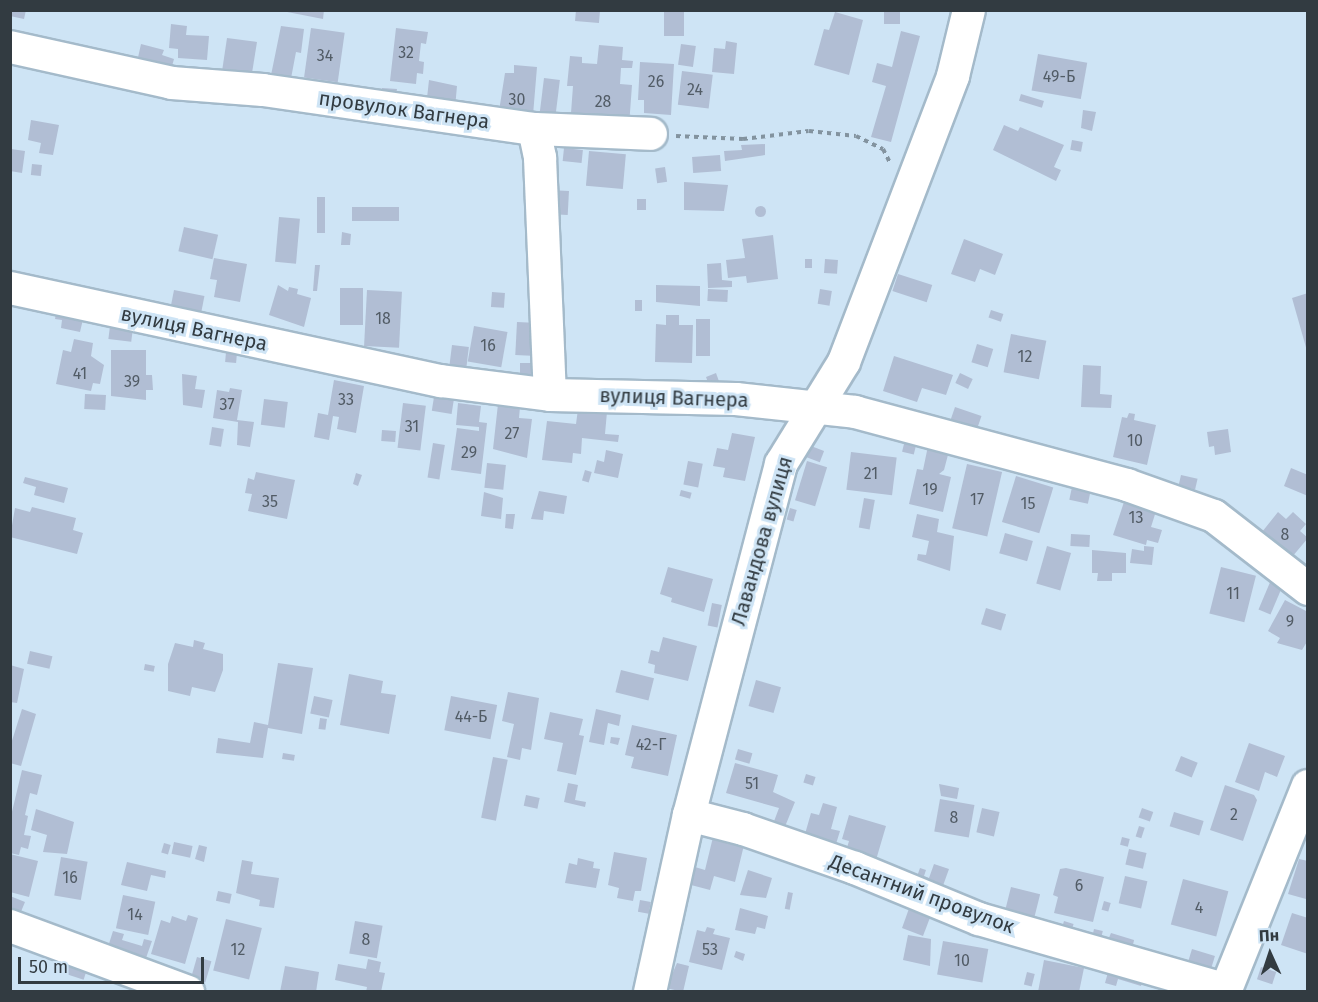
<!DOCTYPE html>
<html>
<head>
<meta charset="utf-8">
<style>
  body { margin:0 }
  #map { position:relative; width:1318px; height:1002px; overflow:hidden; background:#cee4f5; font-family:"Fira Sans",sans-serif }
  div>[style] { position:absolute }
  .building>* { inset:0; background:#b1bed4; transform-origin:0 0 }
  .round { border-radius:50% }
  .path>* { height:4px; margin-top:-2px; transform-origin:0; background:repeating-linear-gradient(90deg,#83939f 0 4.5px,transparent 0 9px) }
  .roads { filter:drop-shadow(2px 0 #a4baca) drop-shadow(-2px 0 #a4baca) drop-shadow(0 2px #a4baca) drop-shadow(0 -2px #a4baca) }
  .minor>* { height:32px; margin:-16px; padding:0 16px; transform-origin:16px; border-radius:16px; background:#fff }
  span { translate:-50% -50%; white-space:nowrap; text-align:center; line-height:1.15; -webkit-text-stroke:6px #cee4f5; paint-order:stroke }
  .number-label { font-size:16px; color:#525c66 }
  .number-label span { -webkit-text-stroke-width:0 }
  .street-label { font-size:20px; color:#323b41 }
  .frame { position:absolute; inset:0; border:12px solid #323b41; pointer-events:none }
  .north { position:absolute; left:1240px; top:924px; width:60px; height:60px; -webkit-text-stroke:4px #cee4f5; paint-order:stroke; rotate:357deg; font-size:16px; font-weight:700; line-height:24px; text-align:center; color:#323b41 }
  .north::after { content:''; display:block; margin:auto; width:21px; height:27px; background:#323b41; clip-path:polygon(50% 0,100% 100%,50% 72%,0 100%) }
  .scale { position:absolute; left:18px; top:957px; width:186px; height:27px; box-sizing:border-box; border:3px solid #323b41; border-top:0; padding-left:8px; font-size:18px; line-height:21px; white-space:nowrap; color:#323b41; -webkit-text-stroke:4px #cee4f5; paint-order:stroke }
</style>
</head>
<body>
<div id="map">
  <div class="building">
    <div style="clip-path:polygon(10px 10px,26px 10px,24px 19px,10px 16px)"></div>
    <div style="clip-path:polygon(277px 10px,324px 10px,323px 19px)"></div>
    <div style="left:576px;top:10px;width:24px;height:11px;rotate:5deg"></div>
    <div style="left:664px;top:10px;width:20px;height:26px"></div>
    <div style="left:884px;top:10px;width:16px;height:14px"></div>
    <div style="clip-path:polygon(835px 12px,863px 20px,849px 75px,814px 65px,824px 29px,829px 30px)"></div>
    <div style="clip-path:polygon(171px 24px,187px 26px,186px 35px,209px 36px,207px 60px,178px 58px,178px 49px,169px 48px)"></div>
    <div style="clip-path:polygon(281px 26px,304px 29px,301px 53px,296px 52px,289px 89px,269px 85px)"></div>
    <div style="left:311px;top:28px;width:34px;height:50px;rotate:8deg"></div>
    <div style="clip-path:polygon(396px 28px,428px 32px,426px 44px,421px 43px,419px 61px,424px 62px,423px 74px,417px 73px,416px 84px,390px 81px)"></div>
    <div style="clip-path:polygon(901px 31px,920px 36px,891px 142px,871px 137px,886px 86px,872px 82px,877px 63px,892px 67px)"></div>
    <div style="clip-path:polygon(227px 38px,257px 42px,252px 73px,242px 81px,221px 78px)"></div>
    <div style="clip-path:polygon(726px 41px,737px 43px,734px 74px,712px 72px,714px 48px,725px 49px)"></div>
    <div style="clip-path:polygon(141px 44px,164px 50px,162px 55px,174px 59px,171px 70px,137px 62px)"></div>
    <div style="left:681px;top:44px;width:15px;height:21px;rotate:8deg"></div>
    <div style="clip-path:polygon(599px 45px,623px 47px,622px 60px,633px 61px,632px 68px,621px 68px,620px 84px,632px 85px,629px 126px,585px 122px,586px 114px,571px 113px,573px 86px,567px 86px,570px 56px,582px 57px,582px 63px,597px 64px)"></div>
    <div style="left:1038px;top:54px;width:50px;height:37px;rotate:10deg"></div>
    <div style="clip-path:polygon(640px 62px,674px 64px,671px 115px,644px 113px,644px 100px,638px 100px)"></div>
    <div style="clip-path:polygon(514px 65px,537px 67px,533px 115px,499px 111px,505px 73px,514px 73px)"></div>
    <div style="left:682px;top:71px;width:31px;height:34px;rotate:7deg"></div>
    <div style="left:544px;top:78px;width:16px;height:41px;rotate:7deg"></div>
    <div style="clip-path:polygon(429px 80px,457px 86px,455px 108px,416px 96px,427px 98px)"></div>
    <div style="clip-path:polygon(382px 88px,397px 89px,395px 101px,381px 99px)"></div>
    <div style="left:1021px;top:94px;width:24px;height:7px;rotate:17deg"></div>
    <div style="clip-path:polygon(1083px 110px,1096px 112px,1092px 131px,1081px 128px)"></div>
    <div style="clip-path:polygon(31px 120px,59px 125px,53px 155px,39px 153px,41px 143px,28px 140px)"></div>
    <div style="clip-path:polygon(1004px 125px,1018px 131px,1020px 127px,1064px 145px,1054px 167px,1061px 170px,1056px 181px,993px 150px)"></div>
    <div style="left:1072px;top:140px;width:11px;height:10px;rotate:10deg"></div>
    <div style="clip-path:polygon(765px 144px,765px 155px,725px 161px,724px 151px,742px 150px,741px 145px)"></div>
    <div style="left:564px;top:148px;width:19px;height:13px;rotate:6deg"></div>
    <div style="clip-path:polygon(11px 149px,25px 151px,22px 173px,10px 171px)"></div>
    <div style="left:589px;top:151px;width:37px;height:35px;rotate:5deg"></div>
    <div style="left:720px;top:155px;width:16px;height:28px;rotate:86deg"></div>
    <div style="left:32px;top:164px;width:10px;height:11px;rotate:6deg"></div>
    <div style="left:665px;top:167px;width:15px;height:10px;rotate:82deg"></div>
    <div style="clip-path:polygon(684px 182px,728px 185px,724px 211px,684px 210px)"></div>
    <div style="left:549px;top:190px;width:20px;height:24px;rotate:3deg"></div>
    <div style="left:317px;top:197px;width:8px;height:36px"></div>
    <div style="left:637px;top:199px;width:9px;height:11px"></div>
    <div class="round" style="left:754.5px;top:205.5px;width:11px;height:11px"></div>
    <div style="left:399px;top:207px;width:14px;height:47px;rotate:90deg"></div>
    <div style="left:279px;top:217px;width:21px;height:45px;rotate:5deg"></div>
    <div style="left:184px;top:227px;width:35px;height:25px;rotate:13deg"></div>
    <div style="clip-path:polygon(342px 232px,351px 234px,350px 245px,341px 245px)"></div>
    <div style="clip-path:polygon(773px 235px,778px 279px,747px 283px,746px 276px,728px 278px,726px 260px,745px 258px,742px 239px)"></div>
    <div style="clip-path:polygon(964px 239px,1003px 254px,995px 275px,980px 269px,975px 282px,951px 274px)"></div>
    <div style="clip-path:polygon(214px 258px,247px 264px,240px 302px,214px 297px,217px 280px,210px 279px)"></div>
    <div style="left:805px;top:259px;width:7px;height:9px"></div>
    <div style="left:825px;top:259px;width:13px;height:14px;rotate:4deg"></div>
    <div style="clip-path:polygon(721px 263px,722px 280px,732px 281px,732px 287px,708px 288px,707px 264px)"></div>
    <div style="clip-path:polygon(315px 265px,320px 265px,317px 291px,313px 291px)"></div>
    <div style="left:898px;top:274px;width:36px;height:18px;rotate:18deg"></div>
    <div style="clip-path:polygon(278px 285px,288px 291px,289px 287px,298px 289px,297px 294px,311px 298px,304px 327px,269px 315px)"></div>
    <div style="clip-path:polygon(656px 285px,700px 286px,700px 306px,656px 302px)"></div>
    <div style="left:340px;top:288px;width:23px;height:37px"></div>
    <div style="left:708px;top:289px;width:20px;height:12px;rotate:3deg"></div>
    <div style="left:820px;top:289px;width:12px;height:15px;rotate:9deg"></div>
    <div style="left:174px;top:290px;width:31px;height:22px;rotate:11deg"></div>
    <div style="left:367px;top:290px;width:35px;height:56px;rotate:3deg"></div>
    <div style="left:492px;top:292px;width:13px;height:15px;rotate:4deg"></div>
    <div style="clip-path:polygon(1308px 293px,1308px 351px,1307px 351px,1292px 298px)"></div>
    <div style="left:635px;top:300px;width:7px;height:11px"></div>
    <div style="clip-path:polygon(57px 309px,84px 315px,80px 332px,61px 328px,62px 320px,55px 319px)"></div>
    <div style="left:991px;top:310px;width:13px;height:8px;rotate:18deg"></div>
    <div style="clip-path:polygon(666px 315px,679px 315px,679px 325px,693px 325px,692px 363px,655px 362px,656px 324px,666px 325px)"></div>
    <div style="left:696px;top:319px;width:14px;height:37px"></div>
    <div style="left:517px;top:322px;width:21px;height:33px;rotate:3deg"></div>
    <div style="left:110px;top:326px;width:23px;height:13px;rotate:7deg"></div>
    <div style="left:474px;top:326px;width:34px;height:36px;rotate:10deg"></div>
    <div style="left:1011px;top:334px;width:36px;height:39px;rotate:11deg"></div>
    <div style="clip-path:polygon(74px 339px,93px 343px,91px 356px,104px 365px,100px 384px,93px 383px,91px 391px,56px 384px,63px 350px,71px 352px)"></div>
    <div style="left:977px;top:344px;width:17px;height:19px;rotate:17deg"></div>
    <div style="left:452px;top:345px;width:17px;height:23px;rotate:7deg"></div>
    <div style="clip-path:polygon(111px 350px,146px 350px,146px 375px,152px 375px,153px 390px,146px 390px,146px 400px,111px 396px)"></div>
    <div style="left:226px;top:352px;width:11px;height:10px;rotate:5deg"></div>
    <div style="clip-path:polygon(894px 356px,953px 375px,946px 395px,922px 388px,917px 402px,883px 391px)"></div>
    <div style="left:520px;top:363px;width:16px;height:12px"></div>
    <div style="clip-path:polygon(1083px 365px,1101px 366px,1100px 394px,1112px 395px,1111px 408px,1081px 407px)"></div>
    <div style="clip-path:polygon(716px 373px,721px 387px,710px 388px,706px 377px)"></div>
    <div style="left:960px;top:373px;width:14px;height:11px;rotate:25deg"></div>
    <div style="clip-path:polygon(182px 374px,197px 376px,195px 389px,205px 390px,202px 408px,183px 405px)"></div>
    <div style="clip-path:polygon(334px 380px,364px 386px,356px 433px,337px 429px,339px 417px,333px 416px,329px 440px,314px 437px,318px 413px,328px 415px)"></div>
    <div style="clip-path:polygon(230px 388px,242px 390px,237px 420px,254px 422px,250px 447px,237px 445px,238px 422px,213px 418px,217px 390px,229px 392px)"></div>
    <div style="left:85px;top:394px;width:21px;height:15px;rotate:3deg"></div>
    <div style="left:434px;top:397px;width:20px;height:14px;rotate:9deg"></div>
    <div style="left:264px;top:399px;width:24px;height:26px;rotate:7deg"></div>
    <div style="left:403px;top:403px;width:23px;height:45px;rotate:7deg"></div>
    <div style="clip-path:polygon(458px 403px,481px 406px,479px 422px,487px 423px,481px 474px,451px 470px,457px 428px,479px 431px,479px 427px,456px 425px)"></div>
    <div style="clip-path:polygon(498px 404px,520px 407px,519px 418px,532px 419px,527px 458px,493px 449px)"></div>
    <div style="left:955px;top:407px;width:28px;height:16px;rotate:19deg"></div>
    <div style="clip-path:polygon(578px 409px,607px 412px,605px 434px,619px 435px,618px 442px,582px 438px,581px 454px,573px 453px,572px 463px,542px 460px,547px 421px,576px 424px)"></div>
    <div style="clip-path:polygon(1129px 413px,1135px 414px,1134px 420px,1156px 425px,1147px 465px,1113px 457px,1122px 417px,1127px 418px)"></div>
    <div style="left:212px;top:427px;width:12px;height:18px;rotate:9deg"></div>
    <div style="clip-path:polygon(1228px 429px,1231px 452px,1215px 455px,1214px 446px,1209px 447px,1207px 432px)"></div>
    <div style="left:382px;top:430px;width:14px;height:11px;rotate:4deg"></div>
    <div style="clip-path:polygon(732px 433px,755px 437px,745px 481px,723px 477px,725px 468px,713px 466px,717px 448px,728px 450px)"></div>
    <div style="left:905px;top:440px;width:12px;height:12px;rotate:14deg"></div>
    <div style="left:433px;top:443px;width:12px;height:35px;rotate:9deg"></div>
    <div style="left:811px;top:446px;width:14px;height:12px;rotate:21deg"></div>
    <div style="clip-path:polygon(928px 446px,949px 451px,944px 470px,939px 474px,951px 477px,943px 512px,909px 504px,917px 469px,923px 470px)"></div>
    <div style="clip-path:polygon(606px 450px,623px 454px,618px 478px,594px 473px,597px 460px,604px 462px)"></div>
    <div style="left:851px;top:452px;width:46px;height:38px;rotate:7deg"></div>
    <div style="left:688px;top:461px;width:15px;height:24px;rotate:11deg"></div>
    <div style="left:807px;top:461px;width:21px;height:41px;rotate:17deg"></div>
    <div style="left:487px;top:463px;width:19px;height:25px;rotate:6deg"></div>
    <div style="left:967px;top:464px;width:36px;height:66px;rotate:13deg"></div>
    <div style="clip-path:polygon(1291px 468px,1308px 475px,1308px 496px,1284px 486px)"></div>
    <div style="left:585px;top:470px;width:7px;height:11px;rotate:16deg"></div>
    <div style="clip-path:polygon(256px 472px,295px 480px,287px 519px,248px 511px,252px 494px,245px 493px,248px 478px,254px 480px)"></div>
    <div style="clip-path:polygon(356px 473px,362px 475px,358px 486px,353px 484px)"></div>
    <div style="left:1181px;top:475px;width:17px;height:11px;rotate:13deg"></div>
    <div style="left:1016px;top:476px;width:39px;height:48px;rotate:17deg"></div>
    <div style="clip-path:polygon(25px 477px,68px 488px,64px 503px,34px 495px,36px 487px,23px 483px)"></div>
    <div style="left:1072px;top:487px;width:19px;height:13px;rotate:12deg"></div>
    <div style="left:681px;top:490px;width:11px;height:6px;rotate:15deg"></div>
    <div style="clip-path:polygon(539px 491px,567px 496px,564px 514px,544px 511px,543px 520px,531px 519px)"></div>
    <div style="clip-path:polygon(484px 492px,503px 498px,501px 519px,481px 516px)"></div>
    <div style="left:864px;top:498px;width:11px;height:30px;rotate:10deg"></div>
    <div style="clip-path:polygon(1125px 499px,1157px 508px,1151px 527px,1162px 530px,1158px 543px,1147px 540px,1146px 545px,1113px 535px)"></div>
    <div style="clip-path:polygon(32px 507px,76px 518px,73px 530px,83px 533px,77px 554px,10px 537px,15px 508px,30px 512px)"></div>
    <div style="left:790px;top:508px;width:7px;height:12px;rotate:16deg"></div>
    <div style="clip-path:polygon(1278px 512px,1286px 519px,1293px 512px,1306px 524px,1300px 531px,1308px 538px,1292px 557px,1262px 532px)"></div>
    <div style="clip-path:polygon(506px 514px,515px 514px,513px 529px,505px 528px)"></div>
    <div style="clip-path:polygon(917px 514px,939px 519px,937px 532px,954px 536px,950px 571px,917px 560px,918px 554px,926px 555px,929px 541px,912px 537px)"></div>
    <div style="left:1005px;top:533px;width:29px;height:21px;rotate:16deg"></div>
    <div style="left:1071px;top:534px;width:19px;height:12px;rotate:3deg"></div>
    <div style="left:1047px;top:546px;width:25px;height:39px;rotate:16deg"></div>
    <div style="clip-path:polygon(1144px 546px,1154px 547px,1152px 565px,1130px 563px,1132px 549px,1144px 551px)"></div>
    <div style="clip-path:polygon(1092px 550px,1126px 553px,1126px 573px,1112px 573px,1112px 581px,1097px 581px,1098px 573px,1092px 573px)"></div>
    <div style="clip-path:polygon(668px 567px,713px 579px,704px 612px,671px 602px,672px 598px,660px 594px)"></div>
    <div style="left:1221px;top:567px;width:36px;height:48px;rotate:14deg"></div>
    <div style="left:1271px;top:580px;width:13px;height:32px;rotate:23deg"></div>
    <div style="clip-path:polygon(1285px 600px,1308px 612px,1308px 640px,1302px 650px,1277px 643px,1280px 638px,1268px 631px)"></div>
    <div style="left:712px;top:603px;width:10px;height:23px;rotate:11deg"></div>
    <div style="left:986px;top:608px;width:21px;height:17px;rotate:17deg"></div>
    <div style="clip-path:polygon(663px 637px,697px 646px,688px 681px,654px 673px,655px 665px,648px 663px,651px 650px,659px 652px)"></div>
    <div style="clip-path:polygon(194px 640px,205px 643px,203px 649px,223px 654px,223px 670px,215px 692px,192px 687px,190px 696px,168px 691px,168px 664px,175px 643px,193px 647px)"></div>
    <div style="left:30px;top:651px;width:23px;height:13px;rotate:13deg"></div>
    <div style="clip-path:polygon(278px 663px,313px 668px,302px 734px,268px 728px,263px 758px,216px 753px,218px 738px,250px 743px,254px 722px,268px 725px)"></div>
    <div style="left:145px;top:664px;width:10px;height:6px;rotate:11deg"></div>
    <div style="clip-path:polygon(10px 665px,24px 669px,17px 703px,10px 702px)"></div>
    <div style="left:621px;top:670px;width:34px;height:23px;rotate:14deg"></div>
    <div style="clip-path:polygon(349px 674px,383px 681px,381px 693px,396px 695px,389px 734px,340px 725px)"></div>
    <div style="left:756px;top:680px;width:26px;height:27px;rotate:16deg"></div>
    <div style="clip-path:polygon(508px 692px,539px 698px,531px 750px,522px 748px,520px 760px,507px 757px,514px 724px,502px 721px)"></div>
    <div style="left:314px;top:696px;width:19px;height:18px;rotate:12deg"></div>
    <div style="left:451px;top:696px;width:47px;height:35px;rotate:11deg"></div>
    <div style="clip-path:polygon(22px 709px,36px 714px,21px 766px,10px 763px,10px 747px)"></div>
    <div style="clip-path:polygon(596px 709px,621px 715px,619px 726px,608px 723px,604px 745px,589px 742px)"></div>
    <div style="clip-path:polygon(550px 712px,583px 719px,579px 735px,584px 736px,576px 775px,557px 771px,563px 743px,544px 739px)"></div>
    <div style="left:320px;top:718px;width:7px;height:11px;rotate:8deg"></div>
    <div style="clip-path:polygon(632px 725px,677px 735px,668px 776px,631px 768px,634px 757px,625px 755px)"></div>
    <div style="clip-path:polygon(611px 737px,620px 738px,618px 745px,610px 743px)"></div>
    <div style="clip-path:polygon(1249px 743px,1285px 756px,1277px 777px,1265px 772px,1259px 791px,1235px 782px)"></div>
    <div style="left:738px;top:749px;width:15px;height:11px;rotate:16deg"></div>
    <div style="left:283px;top:753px;width:12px;height:6px;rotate:9deg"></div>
    <div style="left:1181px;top:756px;width:18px;height:16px;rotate:22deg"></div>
    <div style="left:493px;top:757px;width:15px;height:62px;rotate:11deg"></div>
    <div style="clip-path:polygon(735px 763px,778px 775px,773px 792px,795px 802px,784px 829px,773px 824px,779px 808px,726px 793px)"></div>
    <div style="clip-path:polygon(22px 770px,42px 775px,37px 795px,30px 793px,25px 815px,28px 816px,24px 835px,31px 836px,28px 849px,21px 847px,19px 855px,10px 853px,10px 820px)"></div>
    <div style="left:806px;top:774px;width:10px;height:9px;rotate:17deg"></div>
    <div style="clip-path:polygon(568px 783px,578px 785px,575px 800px,586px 802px,585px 807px,564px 802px)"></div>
    <div style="clip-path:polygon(939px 784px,959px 788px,957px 799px,941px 796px)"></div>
    <div style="clip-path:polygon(1225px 785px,1254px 795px,1257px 800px,1243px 841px,1210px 830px)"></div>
    <div style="left:526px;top:795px;width:14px;height:11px;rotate:12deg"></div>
    <div style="left:940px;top:799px;width:35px;height:33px;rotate:10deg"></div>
    <div style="clip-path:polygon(823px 803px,837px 807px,831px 829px,840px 831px,836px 844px,813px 837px,803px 841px,811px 813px,819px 815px)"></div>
    <div style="left:982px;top:808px;width:18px;height:25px;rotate:13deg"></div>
    <div style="left:1142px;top:808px;width:12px;height:10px;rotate:20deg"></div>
    <div style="clip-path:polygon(36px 809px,74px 822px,67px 854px,43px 852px,47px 835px,31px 830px)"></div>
    <div style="left:1174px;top:812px;width:31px;height:15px;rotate:17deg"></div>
    <div style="clip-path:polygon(849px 815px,886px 826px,876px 860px,846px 851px,849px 841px,842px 839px)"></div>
    <div style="left:1139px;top:826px;width:6px;height:11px;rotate:18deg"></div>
    <div style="clip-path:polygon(714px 833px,745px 841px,735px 882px,714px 876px,710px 890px,691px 885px,695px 867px,705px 870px)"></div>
    <div style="left:1122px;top:837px;width:8px;height:8px;rotate:14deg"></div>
    <div style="left:174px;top:842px;width:19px;height:12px;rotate:12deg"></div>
    <div style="left:164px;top:843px;width:7px;height:10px;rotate:16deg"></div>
    <div style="clip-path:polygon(199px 845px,207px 847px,204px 862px,195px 859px)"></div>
    <div style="left:1129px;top:849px;width:18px;height:16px;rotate:13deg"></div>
    <div style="clip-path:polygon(614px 852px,647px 858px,641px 891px,635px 891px,633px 901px,617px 898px,619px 888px,608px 885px)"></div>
    <div style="clip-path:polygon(10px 854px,38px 861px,29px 897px,10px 892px)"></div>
    <div style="left:61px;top:857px;width:27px;height:39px;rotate:10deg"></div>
    <div style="clip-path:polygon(578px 858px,594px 862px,593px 868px,600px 869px,596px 888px,565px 883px,569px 863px,577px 865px)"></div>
    <div style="clip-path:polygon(1299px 859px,1308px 861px,1306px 899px,1288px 894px)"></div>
    <div style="clip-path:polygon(242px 860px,253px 862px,251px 874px,279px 878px,274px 908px,259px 906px,260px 900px,236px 893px)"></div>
    <div style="clip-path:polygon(127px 862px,166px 871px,165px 878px,151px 875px,147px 891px,121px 885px)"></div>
    <div style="clip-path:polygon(934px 864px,949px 869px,940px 894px,914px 885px,920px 868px,926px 870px,924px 876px,929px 878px)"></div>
    <div style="clip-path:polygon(1066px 868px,1104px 877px,1093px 922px,1054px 913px,1058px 897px,1053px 895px,1060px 869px)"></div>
    <div style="clip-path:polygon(748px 870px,772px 878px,766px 898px,740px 895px)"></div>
    <div style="left:1125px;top:876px;width:23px;height:28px;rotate:13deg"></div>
    <div style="left:1183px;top:879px;width:47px;height:47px;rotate:15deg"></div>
    <div style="left:1011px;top:887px;width:30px;height:30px;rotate:14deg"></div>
    <div style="left:218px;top:891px;width:14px;height:10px;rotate:12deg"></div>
    <div style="left:788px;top:892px;width:5px;height:17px;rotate:11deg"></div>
    <div style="left:123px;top:895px;width:33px;height:34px;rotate:12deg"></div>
    <div style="clip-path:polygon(10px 896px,25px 902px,20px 914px,10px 910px)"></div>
    <div style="left:640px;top:900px;width:11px;height:12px;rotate:10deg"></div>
    <div style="left:1104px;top:901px;width:7px;height:9px;rotate:16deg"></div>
    <div style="clip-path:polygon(911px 903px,931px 915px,923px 936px,902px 928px)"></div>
    <div style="clip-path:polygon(740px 908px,768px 916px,765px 929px,757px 927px,755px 934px,735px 930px)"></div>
    <div style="clip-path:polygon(1292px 913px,1308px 918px,1308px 954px,1281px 945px)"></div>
    <div style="clip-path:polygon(188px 915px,198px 918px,185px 964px,151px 954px,161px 920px,170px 923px,172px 916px,186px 921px)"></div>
    <div style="left:226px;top:919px;width:37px;height:53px;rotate:14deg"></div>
    <div style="left:355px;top:921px;width:28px;height:33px;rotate:10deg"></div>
    <div style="left:1064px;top:921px;width:10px;height:10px;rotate:17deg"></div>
    <div style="clip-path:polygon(707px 927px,715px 929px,713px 934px,730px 938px,722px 970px,689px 962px,697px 930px,705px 932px)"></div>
    <div style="left:1094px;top:929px;width:9px;height:11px;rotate:13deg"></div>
    <div style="clip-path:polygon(113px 931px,124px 934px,122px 940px,142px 946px,144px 939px,152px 941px,146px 958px,107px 950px)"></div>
    <div style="clip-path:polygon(1111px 933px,1134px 940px,1132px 950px,1108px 940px)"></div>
    <div style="clip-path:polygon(908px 935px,931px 939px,930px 966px,903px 960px)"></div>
    <div style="left:943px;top:941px;width:46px;height:34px;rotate:10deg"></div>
    <div style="left:1192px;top:949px;width:24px;height:16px;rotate:17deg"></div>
    <div style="clip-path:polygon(736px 951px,745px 954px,743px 961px,734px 957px)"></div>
    <div style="left:197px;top:957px;width:15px;height:22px;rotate:16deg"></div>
    <div style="clip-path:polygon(368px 959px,381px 962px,379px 972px,385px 973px,381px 992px,366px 992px,367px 987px,335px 980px,338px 964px,366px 969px)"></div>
    <div style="clip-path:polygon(1044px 960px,1084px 968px,1079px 992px,1038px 992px)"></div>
    <div style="left:68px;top:963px;width:20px;height:11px;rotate:18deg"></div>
    <div style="clip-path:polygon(677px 963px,689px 966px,683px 992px,666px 988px)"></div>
    <div style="clip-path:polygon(1110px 965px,1144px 975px,1141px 986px,1118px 979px,1116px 986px,1105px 983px)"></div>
    <div style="clip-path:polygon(285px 966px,319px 972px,316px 992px,280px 992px)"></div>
    <div style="left:1261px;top:967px;width:16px;height:13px;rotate:18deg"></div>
    <div style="left:1027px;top:972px;width:8px;height:13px;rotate:14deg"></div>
  </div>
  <div class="path">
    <div style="left:676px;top:136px;width:67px;rotate:2.6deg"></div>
    <div style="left:743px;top:139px;width:66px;rotate:-6.9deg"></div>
    <div style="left:809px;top:131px;width:47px;rotate:6.1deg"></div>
    <div style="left:856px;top:136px;width:30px;rotate:26deg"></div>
    <div style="left:883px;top:149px;width:16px;rotate:63deg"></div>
  </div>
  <div class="roads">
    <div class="minor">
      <div style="left:10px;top:47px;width:166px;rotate:12.5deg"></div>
      <div style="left:172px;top:83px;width:91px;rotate:4.4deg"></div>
      <div style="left:263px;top:90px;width:274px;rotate:8.2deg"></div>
      <div style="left:534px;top:129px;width:30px;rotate:78deg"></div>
      <div style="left:540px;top:158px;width:237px;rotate:87.6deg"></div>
      <div style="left:534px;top:129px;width:117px;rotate:2.4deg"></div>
      <div style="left:10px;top:288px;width:441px;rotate:12.2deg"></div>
      <div style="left:441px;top:381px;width:110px;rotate:7.3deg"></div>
      <div style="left:550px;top:395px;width:186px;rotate:1.2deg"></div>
      <div style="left:736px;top:399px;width:120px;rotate:6.2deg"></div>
      <div style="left:855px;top:412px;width:282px;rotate:15deg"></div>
      <div style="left:1127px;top:485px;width:92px;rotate:19.6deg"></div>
      <div style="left:1214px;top:516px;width:119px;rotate:37.8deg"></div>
      <div style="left:689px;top:815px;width:56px;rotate:14.5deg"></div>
      <div style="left:743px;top:829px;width:119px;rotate:19.2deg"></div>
      <div style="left:855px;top:868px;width:134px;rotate:22.4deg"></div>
      <div style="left:979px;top:919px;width:257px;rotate:16deg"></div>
      <div style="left:10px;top:926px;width:190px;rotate:20.3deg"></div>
      <div style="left:650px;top:992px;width:181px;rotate:-77.6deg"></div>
      <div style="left:689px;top:815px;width:363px;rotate:-75.3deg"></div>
      <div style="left:781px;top:464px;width:120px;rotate:-58.3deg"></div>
      <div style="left:844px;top:362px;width:306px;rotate:-69.1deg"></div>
      <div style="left:953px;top:76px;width:68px;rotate:-76.4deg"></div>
      <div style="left:1225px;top:992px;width:222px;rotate:-68.1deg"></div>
    </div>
  </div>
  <div class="number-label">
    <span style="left:406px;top:53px">32</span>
    <span style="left:325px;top:56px">34</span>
    <span style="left:1059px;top:77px">49-Б</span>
    <span style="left:656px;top:82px">26</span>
    <span style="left:695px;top:90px">24</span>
    <span style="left:517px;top:100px">30</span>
    <span style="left:603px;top:102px">28</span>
    <span style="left:383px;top:319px">18</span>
    <span style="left:488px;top:346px">16</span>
    <span style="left:1025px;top:357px">12</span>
    <span style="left:80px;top:374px">41</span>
    <span style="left:132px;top:382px">39</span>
    <span style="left:346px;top:400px">33</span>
    <span style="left:227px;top:405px">37</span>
    <span style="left:412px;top:427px">31</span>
    <span style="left:512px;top:434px">27</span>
    <span style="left:1135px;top:441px">10</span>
    <span style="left:469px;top:453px">29</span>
    <span style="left:871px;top:474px">21</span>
    <span style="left:930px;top:490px">19</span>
    <span style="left:977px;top:500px">17</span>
    <span style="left:270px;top:502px">35</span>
    <span style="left:1028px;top:504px">15</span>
    <span style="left:1136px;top:518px">13</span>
    <span style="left:1285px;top:535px">8</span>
    <span style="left:1233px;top:594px">11</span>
    <span style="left:1290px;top:622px">9</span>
    <span style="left:471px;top:717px">44-Б</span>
    <span style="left:651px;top:745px">42-Г</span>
    <span style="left:752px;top:784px">51</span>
    <span style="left:1234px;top:815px">2</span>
    <span style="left:954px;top:818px">8</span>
    <span style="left:70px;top:878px">16</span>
    <span style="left:1079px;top:886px">6</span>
    <span style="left:1199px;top:908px">4</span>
    <span style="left:135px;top:915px">14</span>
    <span style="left:366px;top:940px">8</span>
    <span style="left:238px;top:950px">12</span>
    <span style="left:710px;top:950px">53</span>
    <span style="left:962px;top:961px">10</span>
  </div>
  <div class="street-label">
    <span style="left:404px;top:110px;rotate:8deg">провулок Вагнера</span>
    <span style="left:194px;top:329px;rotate:12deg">вулиця Вагнера</span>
    <span style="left:674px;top:398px;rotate:2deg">вулиця Вагнера</span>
    <span style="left:762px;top:541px;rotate:-74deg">Лавандова вулиця</span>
    <span style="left:922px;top:894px;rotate:20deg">Десантний провулок</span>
  </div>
  <div class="frame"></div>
  <div class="north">Пн</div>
  <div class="scale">50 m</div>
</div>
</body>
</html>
